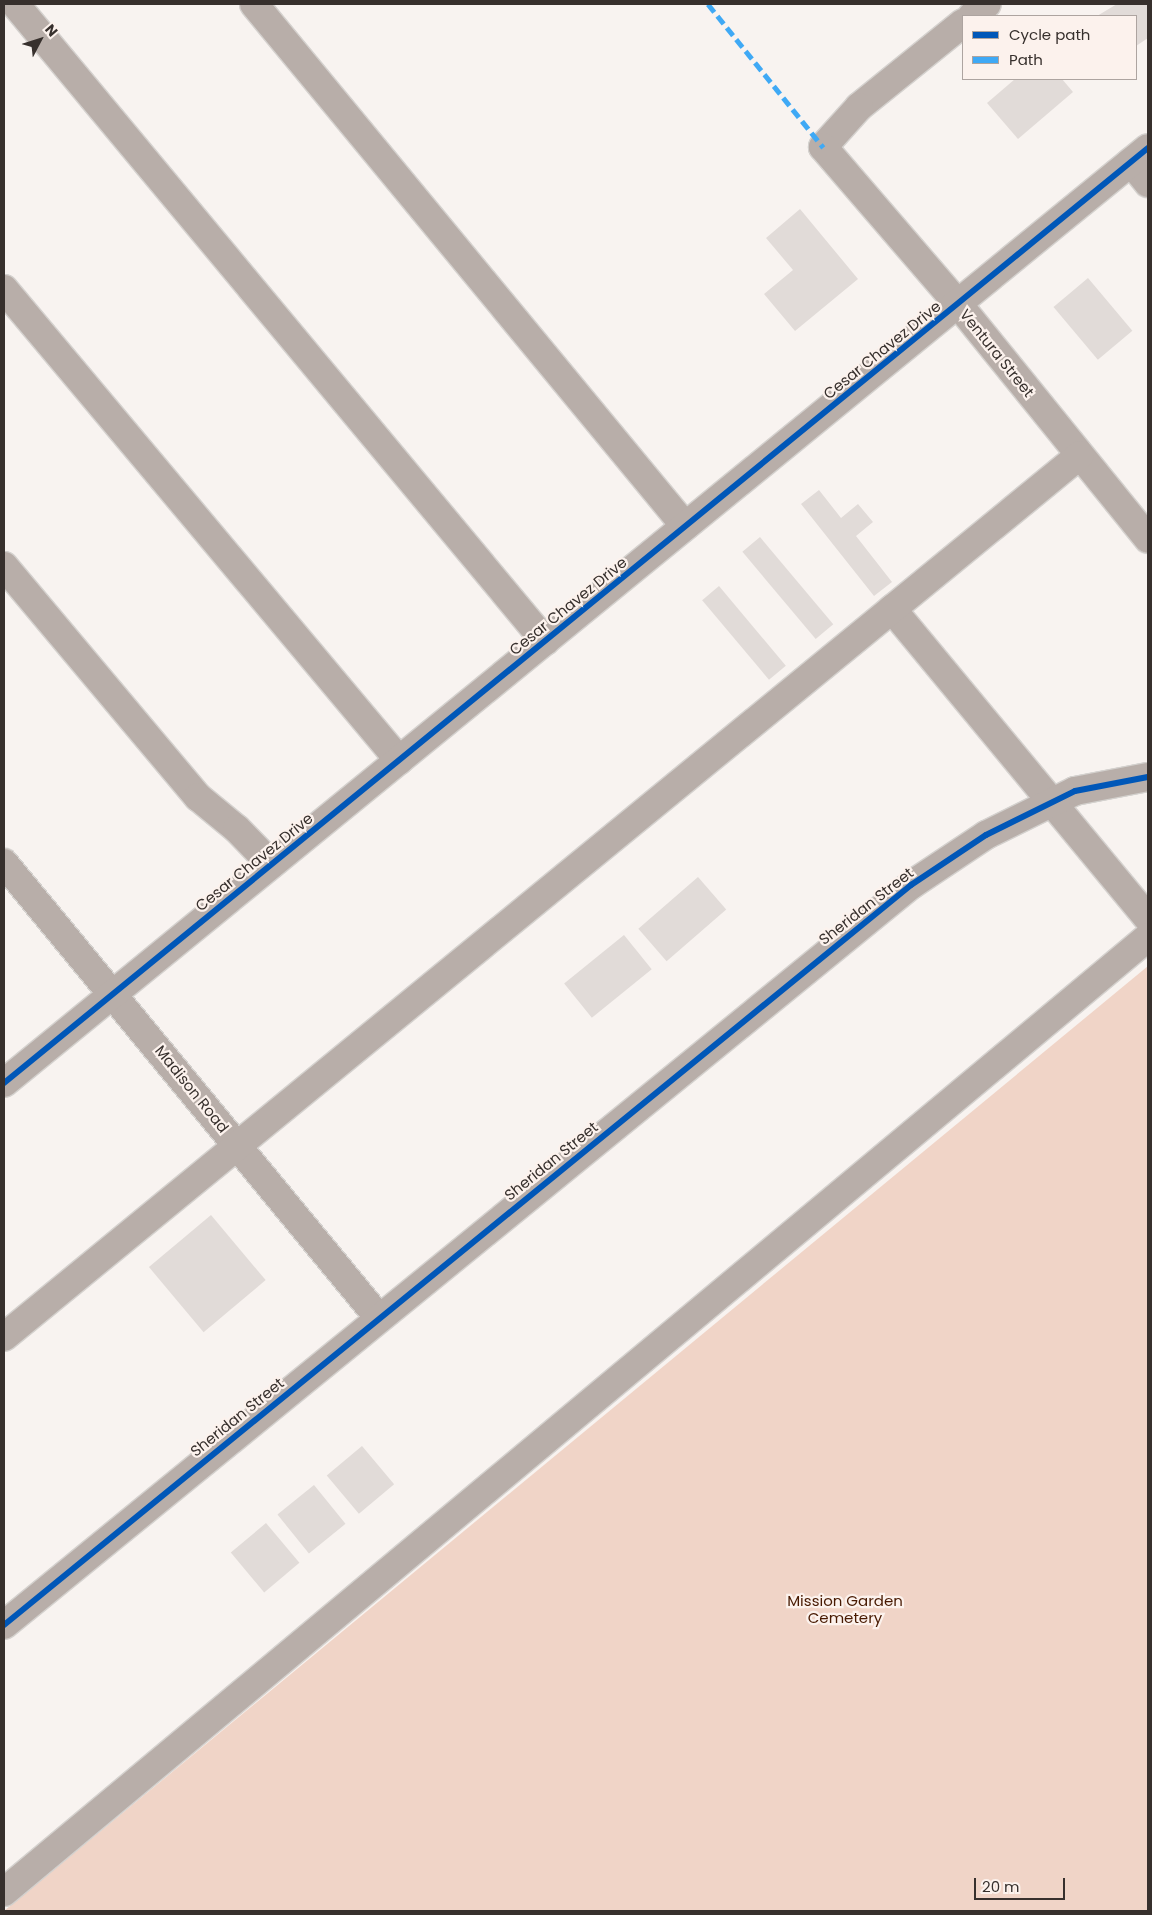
<!DOCTYPE html>
<html>
<head>
<meta charset="utf-8">
<style>
  body { margin:0 }
  #map { position:relative; width:1152px; height:1915px; overflow:hidden; background:#f8f3f0; font-family:Poppins,sans-serif }
  div>[style] { position:absolute }
  .green>* { inset:0; background:#f0d4c7 }
  .building>* { inset:0; background:#e1dbd8; transform-origin:0 0 }
  .roads { filter:drop-shadow(1px 0 #d4d1ce) drop-shadow(-1px 0 #d4d1ce) drop-shadow(0 1px #d4d1ce) drop-shadow(0 -1px #d4d1ce) }
  .minor>* { height:28px; margin:-14px; padding:0 14px; transform-origin:14px; border-radius:14px; background:#b8aea9 }
  .quiet>* { height:5px; margin-top:-2.5px; transform-origin:0; background:repeating-linear-gradient(90deg,#3fa9f5 0 10px,transparent 0 15px) }
  .cycleway>* { height:6px; margin:-3px; padding:0 3px; transform-origin:3px; border-radius:3px; background:#0057b8 }
  span { translate:-50% -50%; white-space:nowrap; text-align:center; line-height:1.15; -webkit-text-stroke:4.5px #fcf2ed; paint-order:stroke }
  .street-label { font-size:15px; color:#37302d }
  .park-label { font-size:15px; color:#481a02 }
  .frame { position:absolute; inset:0; border:5px solid #37302d; pointer-events:none }
  .legend { position:absolute; left:962px; top:15px; width:175px; height:65px; box-sizing:border-box; background:#fcf2ed; border:1px solid #ada4a0; margin:0; padding:6px 9px; list-style:none; font-size:15px; color:#37302d }
  .legend li { display:flex; align-items:center; gap:10px; height:25px }
  .legend b { width:25px; border:1px solid #ada4a0 }
  .north { position:absolute; left:15px; top:15px; width:50px; height:50px; -webkit-text-stroke:4px #fcf2ed; paint-order:stroke; rotate:50deg; font-size:14px; font-weight:700; line-height:20px; text-align:center; color:#37302d }
  .north::after { content:''; display:block; margin:auto; width:18px; height:22px; background:#37302d; clip-path:polygon(50% 0,100% 100%,50% 72%,0 100%) }
  .scale { position:absolute; left:974px; top:1878px; width:91px; height:22px; box-sizing:border-box; border:2px solid #37302d; border-top:0; padding-left:6px; font-size:15px; line-height:18px; white-space:nowrap; color:#37302d; -webkit-text-stroke:4px #fcf2ed; paint-order:stroke }
</style>
</head>
<body>
<div id="map">
  <div class="green">
    <div style="clip-path:polygon(1148px 966px,1148px 1911px,4px 1911px)"></div>
  </div>
  <div class="building">
    <div style="clip-path:polygon(1117px 4px,1148px 4px,1148px 38px,1136px 46px,1136px 16px,1097px 16px)"></div>
    <div style="clip-path:polygon(1015px 79px,1062px 79px,1073px 92px,1018px 139px,987px 103px)"></div>
    <div style="clip-path:polygon(800px 209px,858px 279px,795px 331px,764px 294px,793px 270px,766px 238px)"></div>
    <div style="left:1088px;top:278px;width:69px;height:45px;rotate:50deg"></div>
    <div style="clip-path:polygon(819px 490px,841px 518px,858px 504px,873px 522px,856px 536px,892px 582px,874px 596px,801px 504px)"></div>
    <div style="left:760px;top:537px;width:114px;height:23px;rotate:50deg"></div>
    <div style="left:719px;top:586px;width:104px;height:22px;rotate:50deg"></div>
    <div style="left:698px;top:877px;width:43px;height:79px;rotate:49deg"></div>
    <div style="left:624px;top:935px;width:44px;height:77px;rotate:51deg"></div>
    <div style="left:211px;top:1215px;width:85px;height:81px;rotate:50deg"></div>
    <div style="left:362px;top:1446px;width:50px;height:46px;rotate:50deg"></div>
    <div style="left:314px;top:1485px;width:50px;height:47px;rotate:51deg"></div>
    <div style="left:266px;top:1523px;width:52px;height:46px;rotate:50deg"></div>
  </div>
  <div class="roads">
    <div class="minor">
      <div style="left:15px;top:4px;width:829px;rotate:50.24deg"></div>
      <div style="left:254px;top:4px;width:677px;rotate:50.45deg"></div>
      <div style="left:972px;top:16px;width:19px;rotate:-39deg"></div>
      <div style="left:963px;top:23px;width:134px;rotate:141.1deg"></div>
      <div style="left:859px;top:107px;width:54px;rotate:132deg"></div>
      <div style="left:823px;top:147px;width:207px;rotate:49.3deg"></div>
      <div style="left:958px;top:304px;width:302px;rotate:51deg"></div>
      <div style="left:1131px;top:162px;width:27px;rotate:51deg"></div>
      <div style="left:4px;top:289px;width:615px;rotate:50.02deg"></div>
      <div style="left:4px;top:566px;width:302px;rotate:50deg"></div>
      <div style="left:198px;top:797px;width:50px;rotate:39.4deg"></div>
      <div style="left:237px;top:829px;width:49px;rotate:45.8deg"></div>
      <div style="left:892px;top:609px;width:402px;rotate:50.4deg"></div>
      <div style="left:4px;top:863px;width:590px;rotate:50.51deg"></div>
      <div style="left:4px;top:1083px;width:1477px;rotate:-39.26deg"></div>
      <div style="left:4px;top:1337px;width:1391px;rotate:-39.34deg"></div>
      <div style="left:4px;top:1625px;width:1171px;rotate:-39.21deg"></div>
      <div style="left:911px;top:885px;width:90px;rotate:-33.7deg"></div>
      <div style="left:986px;top:835px;width:99px;rotate:-26.3deg"></div>
      <div style="left:1075px;top:791px;width:74px;rotate:-10.9deg"></div>
      <div style="left:4px;top:1892px;width:1490px;rotate:-39.85deg"></div>
    </div>
  </div>
  <div class="quiet">
    <div style="left:708px;top:4px;width:184px;rotate:51.2deg"></div>
  </div>
  <div class="cycleway">
    <div style="left:4px;top:1083px;width:1477px;rotate:-39.26deg"></div>
    <div style="left:4px;top:1625px;width:1171px;rotate:-39.21deg"></div>
    <div style="left:911px;top:885px;width:90px;rotate:-33.7deg"></div>
    <div style="left:986px;top:835px;width:99px;rotate:-26.3deg"></div>
    <div style="left:1075px;top:791px;width:74px;rotate:-10.9deg"></div>
  </div>
  <div class="street-label">
    <span style="left:882px;top:350px;rotate:-39deg">Cesar Chavez Drive</span>
    <span style="left:997px;top:353px;rotate:51deg">Ventura Street</span>
    <span style="left:568px;top:606px;rotate:-39deg">Cesar Chavez Drive</span>
    <span style="left:254px;top:862px;rotate:-39deg">Cesar Chavez Drive</span>
    <span style="left:866px;top:906px;rotate:-38deg">Sheridan Street</span>
    <span style="left:192px;top:1089px;rotate:51deg">Madison Road</span>
    <span style="left:551px;top:1161px;rotate:-39deg">Sheridan Street</span>
    <span style="left:237px;top:1417px;rotate:-39deg">Sheridan Street</span>
  </div>
  <div class="park-label">
    <span style="left:845px;top:1609px">Mission Garden<br>Cemetery</span>
  </div>
  <div class="frame"></div>
  <ul class="legend">
  <li><b style="height:6px;background:#0057b8"></b>Cycle path</li>
  <li><b style="height:6px;background:#3fa9f5"></b>Path</li>
  </ul>
  <div class="north">N</div>
  <div class="scale">20 m</div>
</div>
</body>
</html>
